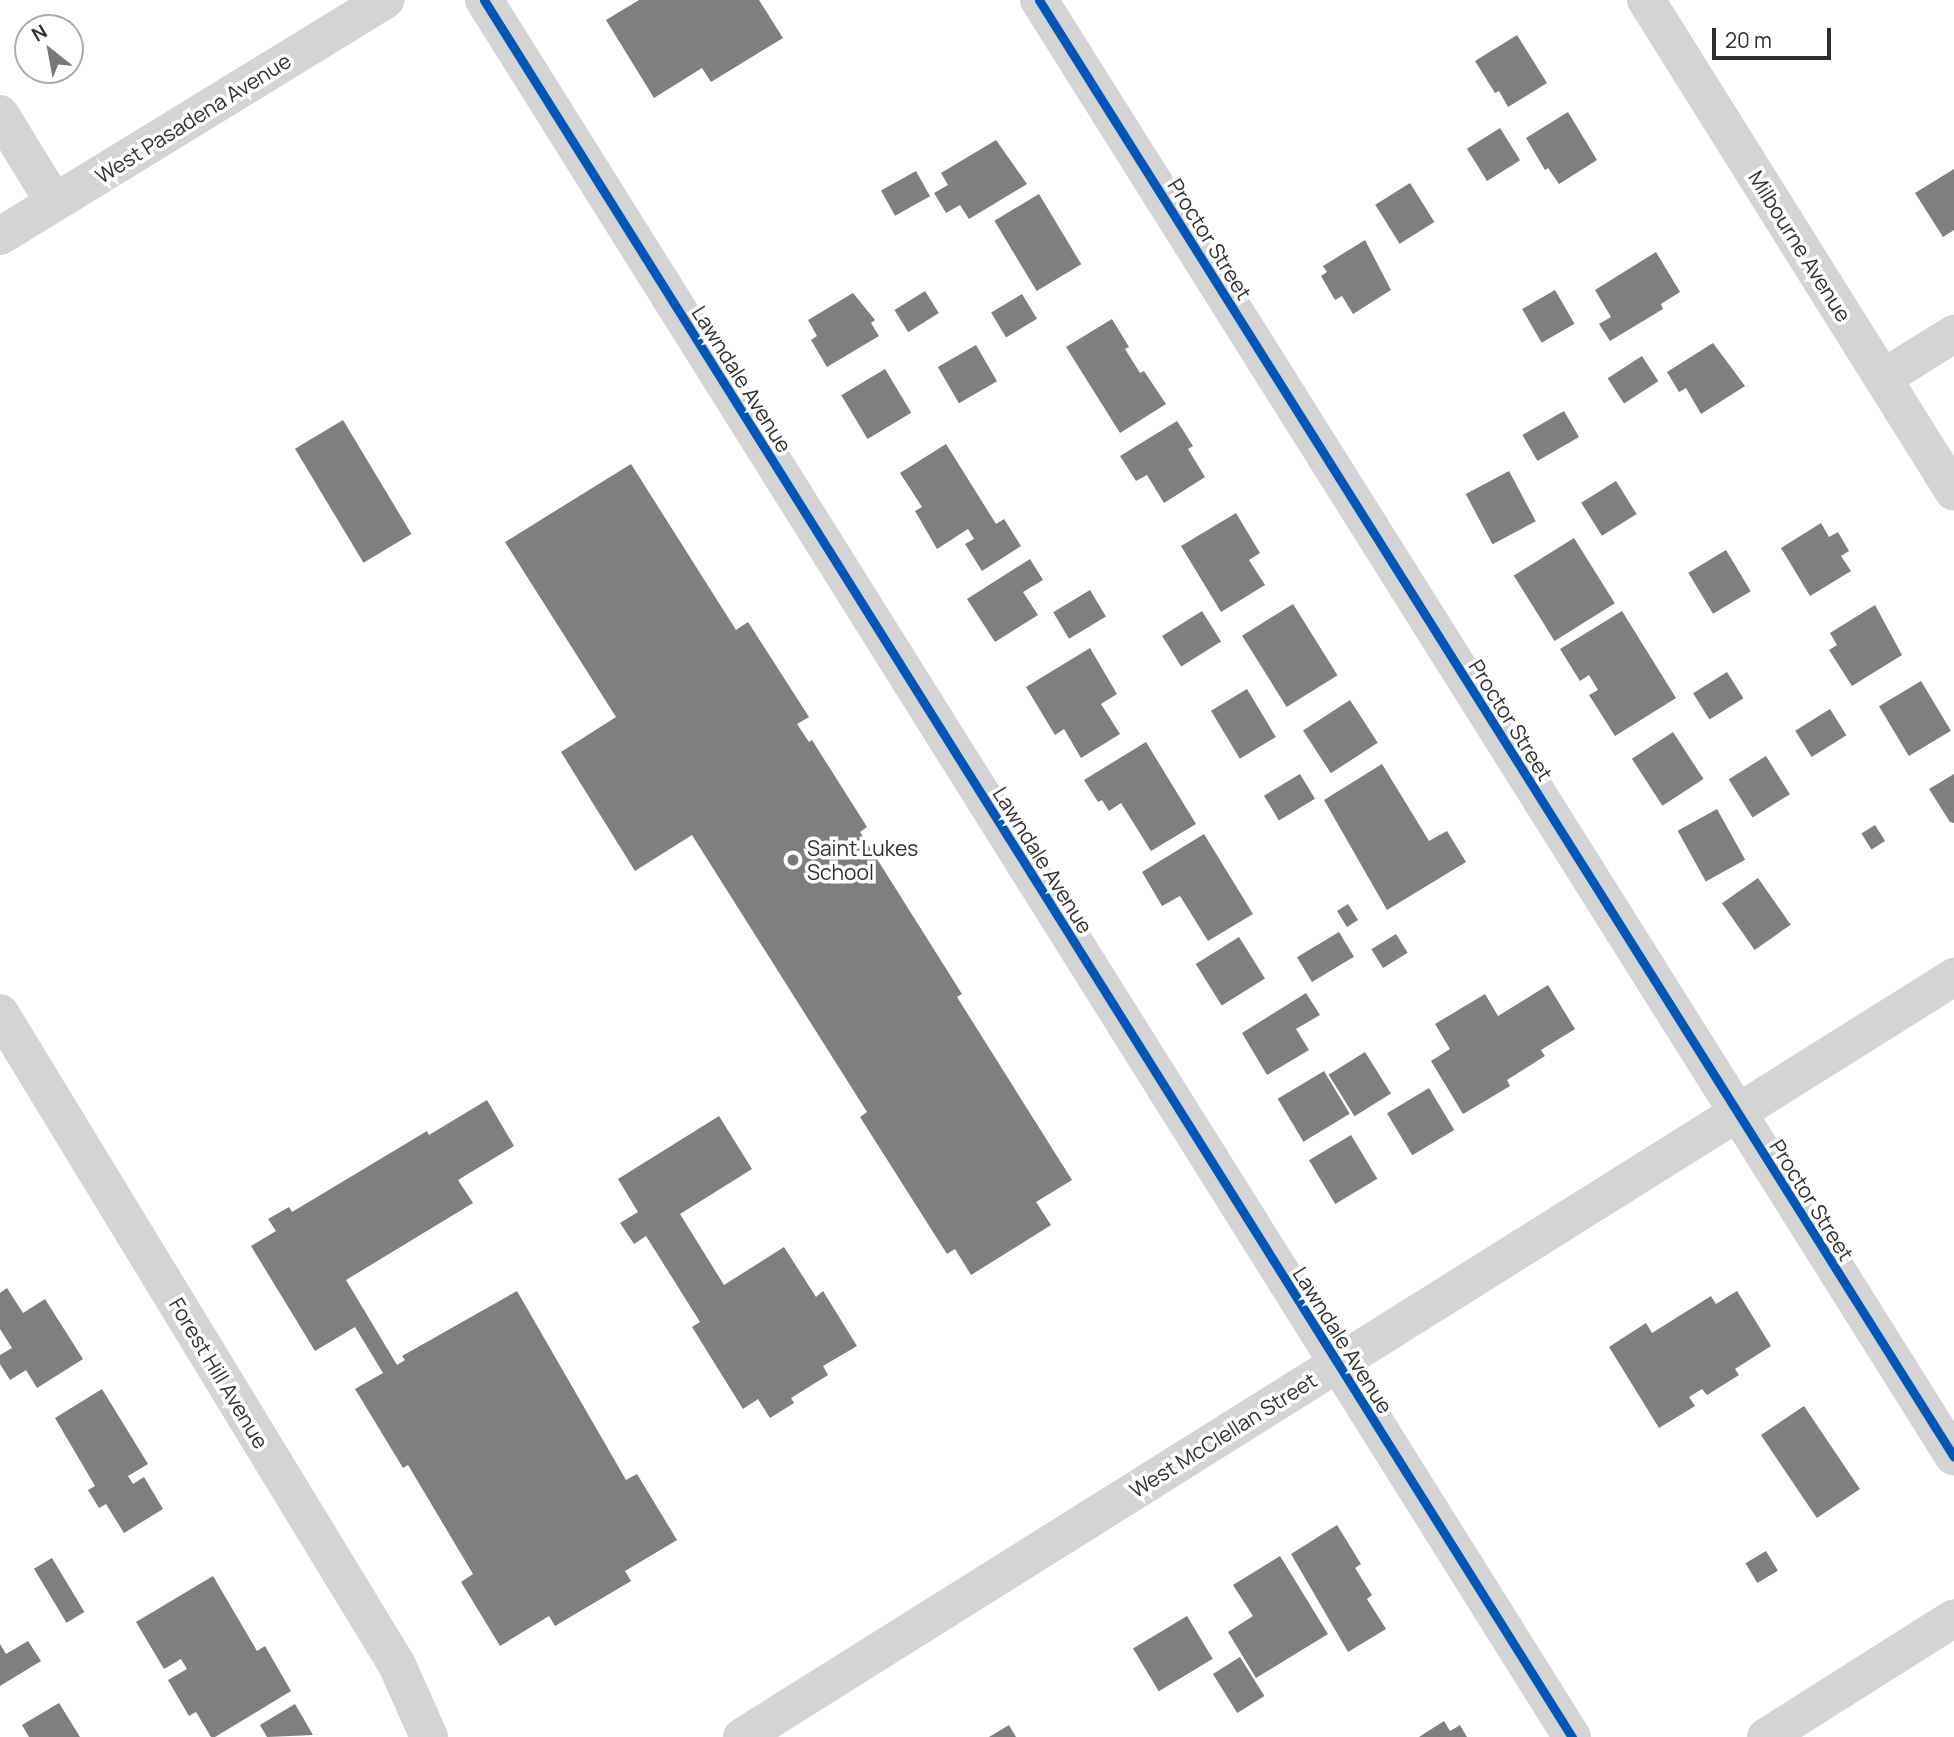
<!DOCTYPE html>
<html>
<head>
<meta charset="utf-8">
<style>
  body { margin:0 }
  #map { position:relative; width:1954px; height:1737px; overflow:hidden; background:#fff; font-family:Manrope,sans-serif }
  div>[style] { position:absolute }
  .building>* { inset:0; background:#7f7f7f; transform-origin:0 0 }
  .minor>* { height:38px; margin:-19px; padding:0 19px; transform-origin:19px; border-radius:19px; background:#d4d4d4 }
  .tertiary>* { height:38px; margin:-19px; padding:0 19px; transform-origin:19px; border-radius:19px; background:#d4d4d4 }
  .cycleway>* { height:9px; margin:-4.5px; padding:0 4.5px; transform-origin:4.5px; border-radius:4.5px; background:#0057b8 }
  .dots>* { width:19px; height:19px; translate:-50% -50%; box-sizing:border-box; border:4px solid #fff; border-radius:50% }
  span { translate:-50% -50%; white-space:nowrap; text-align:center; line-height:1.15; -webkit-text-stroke:7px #fff; paint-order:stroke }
  .street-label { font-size:21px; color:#2f2f2f }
  .poi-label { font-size:21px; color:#2f2f2f }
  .left { translate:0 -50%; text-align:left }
  .north { position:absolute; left:14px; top:14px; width:70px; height:70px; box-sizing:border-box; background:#fff; border:2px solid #acacac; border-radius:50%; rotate:329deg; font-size:19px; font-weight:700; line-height:28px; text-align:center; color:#2f2f2f }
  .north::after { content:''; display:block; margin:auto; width:24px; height:32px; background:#787878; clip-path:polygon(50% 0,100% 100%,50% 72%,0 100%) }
  .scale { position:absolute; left:1712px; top:28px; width:119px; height:32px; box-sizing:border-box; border:4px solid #2f2f2f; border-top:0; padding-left:9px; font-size:21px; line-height:24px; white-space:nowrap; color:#2f2f2f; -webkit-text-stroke:5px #fff; paint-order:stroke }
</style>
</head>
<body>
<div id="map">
  <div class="building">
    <div style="clip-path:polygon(639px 0,759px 0,783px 38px,711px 82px,702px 68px,654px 98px,606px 20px)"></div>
    <div style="clip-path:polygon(1517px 35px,1547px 83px,1508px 107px,1499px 91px,1495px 93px,1475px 61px)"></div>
    <div style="clip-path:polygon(1568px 112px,1597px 160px,1559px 184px,1548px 168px,1545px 170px,1526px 138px)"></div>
    <div style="left:1500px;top:128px;width:38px;height:39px;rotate:58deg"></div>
    <div style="clip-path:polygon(996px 140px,1027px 184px,969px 219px,960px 205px,946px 213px,934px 193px,948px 185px,941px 173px)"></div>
    <div style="clip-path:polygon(1954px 169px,1954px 230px,1943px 237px,1915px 193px)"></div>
    <div style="left:916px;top:171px;width:29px;height:40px;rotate:61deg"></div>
    <div style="left:1410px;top:183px;width:46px;height:41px;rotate:58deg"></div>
    <div style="left:1039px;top:194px;width:82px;height:52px;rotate:59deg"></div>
    <div style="clip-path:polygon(1365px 240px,1391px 290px,1353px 314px,1342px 296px,1335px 300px,1321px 276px,1327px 272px,1323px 266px)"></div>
    <div style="clip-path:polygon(1656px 252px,1680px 292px,1661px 304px,1663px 309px,1610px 341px,1599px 324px,1611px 317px,1595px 290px)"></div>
    <div style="left:1555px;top:290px;width:39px;height:38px;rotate:60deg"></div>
    <div style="left:925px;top:291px;width:26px;height:36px;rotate:58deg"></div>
    <div style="clip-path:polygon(853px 293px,875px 320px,871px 323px,879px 336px,827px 367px,811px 340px,817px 336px,808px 320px)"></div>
    <div style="left:1022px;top:294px;width:29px;height:36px;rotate:59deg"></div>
    <div style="clip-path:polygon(1112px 319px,1129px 347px,1125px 349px,1140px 373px,1144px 371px,1166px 404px,1120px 433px,1066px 347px)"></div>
    <div style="clip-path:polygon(1713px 343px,1745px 386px,1701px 414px,1686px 388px,1679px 392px,1667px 372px)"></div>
    <div style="left:976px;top:345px;width:42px;height:44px;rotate:60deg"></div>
    <div style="left:1642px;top:356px;width:30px;height:41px;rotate:57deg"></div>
    <div style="left:885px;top:369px;width:51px;height:51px;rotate:59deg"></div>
    <div style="left:1564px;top:411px;width:30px;height:48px;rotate:60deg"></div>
    <div style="left:343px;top:420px;width:133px;height:56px;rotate:59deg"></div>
    <div style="clip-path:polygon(1177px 421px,1193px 446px,1188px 449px,1205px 477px,1164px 503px,1147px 475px,1136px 481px,1120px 456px)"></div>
    <div style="clip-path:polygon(946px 444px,996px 524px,1004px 519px,1021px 546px,982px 571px,965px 544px,974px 539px,968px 529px,937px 549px,915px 511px,922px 507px,900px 473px)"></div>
    <div style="clip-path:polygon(631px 464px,736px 630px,748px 622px,809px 717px,797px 724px,809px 742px,812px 740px,867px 827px,860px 832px,962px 994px,957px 997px,1072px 1180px,1036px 1202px,1051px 1225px,971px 1275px,955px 1249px,947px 1254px,860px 1117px,867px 1112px,692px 835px,635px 871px,561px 752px,616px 717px,505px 542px)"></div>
    <div style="left:1509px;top:471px;width:57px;height:49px;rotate:62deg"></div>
    <div style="left:1616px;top:481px;width:39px;height:41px;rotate:58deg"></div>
    <div style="clip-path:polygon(1236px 513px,1260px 553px,1249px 560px,1265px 585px,1221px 612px,1181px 546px)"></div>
    <div style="clip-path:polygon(1821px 523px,1829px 537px,1838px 532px,1849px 551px,1841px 556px,1851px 571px,1810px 596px,1781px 548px)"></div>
    <div style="left:1574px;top:538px;width:77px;height:71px;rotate:58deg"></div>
    <div style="left:1726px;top:550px;width:48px;height:44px;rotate:59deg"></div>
    <div style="clip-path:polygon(1030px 559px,1043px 580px,1023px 592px,1038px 615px,995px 642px,967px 599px)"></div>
    <div style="left:1090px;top:590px;width:31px;height:43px;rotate:59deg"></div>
    <div style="left:1293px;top:604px;width:84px;height:60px;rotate:58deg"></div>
    <div style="clip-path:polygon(1875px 605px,1902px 655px,1852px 686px,1829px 650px,1837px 645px,1830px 633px)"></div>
    <div style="left:1202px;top:611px;width:36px;height:47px;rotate:58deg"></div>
    <div style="clip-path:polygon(1622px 611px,1676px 698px,1615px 736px,1589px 695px,1598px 690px,1589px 675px,1580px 681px,1560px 649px)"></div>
    <div style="clip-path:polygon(1090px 648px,1117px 694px,1101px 704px,1120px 734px,1081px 758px,1064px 729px,1055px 735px,1026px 687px)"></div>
    <div style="left:1727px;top:672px;width:31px;height:40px;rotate:58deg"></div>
    <div style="left:1921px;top:681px;width:58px;height:49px;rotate:59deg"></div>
    <div style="left:1247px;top:689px;width:56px;height:42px;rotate:59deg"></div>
    <div style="left:1350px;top:700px;width:51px;height:56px;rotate:57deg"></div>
    <div style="left:1830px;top:709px;width:31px;height:41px;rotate:58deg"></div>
    <div style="left:1673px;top:732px;width:56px;height:49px;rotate:57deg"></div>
    <div style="clip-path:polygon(1146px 742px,1196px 824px,1151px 851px,1121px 803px,1109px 811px,1102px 800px,1098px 802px,1084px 780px)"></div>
    <div style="left:1766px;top:756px;width:45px;height:44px;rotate:58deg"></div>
    <div style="clip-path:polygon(1382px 764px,1429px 841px,1447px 831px,1466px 862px,1387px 910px,1324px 800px)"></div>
    <div style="left:1300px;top:774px;width:29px;height:42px;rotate:59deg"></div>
    <div style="clip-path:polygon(1954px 774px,1954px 823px,1950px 822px,1929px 789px)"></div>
    <div style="left:1717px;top:809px;width:58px;height:45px;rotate:61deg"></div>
    <div style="left:1875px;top:825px;width:19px;height:16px;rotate:58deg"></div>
    <div style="clip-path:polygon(1204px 834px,1253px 914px,1208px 941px,1180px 896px,1162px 906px,1142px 872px)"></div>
    <div style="left:1758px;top:878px;width:57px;height:44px;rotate:55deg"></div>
    <div style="left:1348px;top:904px;width:19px;height:13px;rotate:58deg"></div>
    <div style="left:1339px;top:932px;width:29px;height:49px;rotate:59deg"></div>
    <div style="left:1396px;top:934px;width:22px;height:29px;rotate:58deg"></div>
    <div style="left:1239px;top:937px;width:49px;height:51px;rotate:58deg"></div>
    <div style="clip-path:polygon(1548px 985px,1575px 1029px,1541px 1050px,1545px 1056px,1507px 1080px,1510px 1086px,1463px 1114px,1431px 1061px,1450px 1049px,1435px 1024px,1485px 994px,1498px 1016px)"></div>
    <div style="clip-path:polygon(1306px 993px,1320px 1015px,1296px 1029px,1309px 1050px,1267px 1075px,1242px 1033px)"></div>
    <div style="left:1365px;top:1052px;width:49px;height:43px;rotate:58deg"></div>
    <div style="left:1324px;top:1071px;width:50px;height:54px;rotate:59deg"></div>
    <div style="left:1429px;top:1088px;width:49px;height:49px;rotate:59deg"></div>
    <div style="clip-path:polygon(487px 1100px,514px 1146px,458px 1180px,473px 1203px,346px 1280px,397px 1365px,405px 1360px,402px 1356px,517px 1291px,626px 1480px,637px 1474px,677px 1540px,625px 1571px,631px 1581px,555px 1626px,549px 1616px,500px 1646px,461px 1582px,473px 1574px,408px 1465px,403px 1468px,355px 1389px,383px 1373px,355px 1327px,315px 1351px,251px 1246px,276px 1231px,268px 1219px,289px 1207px,292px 1212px,427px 1131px,429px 1135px)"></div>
    <div style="clip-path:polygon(719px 1116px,752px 1169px,680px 1214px,724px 1285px,784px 1247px,816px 1297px,823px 1291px,857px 1346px,823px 1366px,828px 1375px,791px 1398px,794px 1403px,770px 1418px,758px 1399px,743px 1409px,692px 1327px,700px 1322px,646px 1236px,634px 1244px,620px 1223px,638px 1212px,618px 1179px)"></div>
    <div style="left:1351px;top:1135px;width:51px;height:49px;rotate:59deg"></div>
    <div style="clip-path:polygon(7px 1288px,23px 1313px,45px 1299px,83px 1359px,37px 1388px,26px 1370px,10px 1380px,0 1364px,0 1355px,12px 1348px,0 1329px,0 1293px)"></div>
    <div style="clip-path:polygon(1737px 1291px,1771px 1346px,1735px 1369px,1739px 1375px,1707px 1395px,1702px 1389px,1689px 1397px,1695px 1406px,1659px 1428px,1609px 1347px,1646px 1323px,1652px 1333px,1711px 1296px,1716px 1304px)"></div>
    <div style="clip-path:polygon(102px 1389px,148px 1464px,128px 1476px,133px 1484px,144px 1477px,163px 1509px,124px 1533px,106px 1504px,99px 1508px,88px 1490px,95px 1486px,55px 1418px)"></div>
    <div style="left:1804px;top:1406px;width:100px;height:52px;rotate:56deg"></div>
    <div style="clip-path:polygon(1337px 1525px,1361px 1564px,1355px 1568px,1372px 1595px,1367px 1599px,1386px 1629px,1348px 1652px,1291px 1554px)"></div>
    <div style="left:1766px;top:1551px;width:23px;height:24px;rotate:59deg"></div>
    <div style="clip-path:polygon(1280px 1556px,1328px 1634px,1256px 1678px,1228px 1632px,1253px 1616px,1233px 1585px)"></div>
    <div style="left:52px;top:1558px;width:63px;height:21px;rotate:59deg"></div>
    <div style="clip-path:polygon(213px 1576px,257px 1651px,265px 1646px,291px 1691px,215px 1737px,211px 1737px,196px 1712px,189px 1716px,168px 1680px,187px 1669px,181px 1659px,164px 1669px,136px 1622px)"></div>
    <div style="left:1187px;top:1616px;width:50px;height:63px;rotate:59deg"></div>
    <div style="clip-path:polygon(28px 1641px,41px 1661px,0 1686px,0 1644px,6px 1654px)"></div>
    <div style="left:1240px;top:1657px;width:46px;height:32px;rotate:58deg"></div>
    <div style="clip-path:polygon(59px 1703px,80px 1737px,29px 1737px,22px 1725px)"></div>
    <div style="clip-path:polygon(295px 1704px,313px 1735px,267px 1737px,260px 1725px)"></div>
    <div style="clip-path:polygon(1444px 1721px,1450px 1731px,1460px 1725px,1467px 1737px,1419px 1737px)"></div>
    <div style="clip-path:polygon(1009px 1725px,1016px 1737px,989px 1737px)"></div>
  </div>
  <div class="minor">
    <div style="left:484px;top:0;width:2050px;rotate:57.94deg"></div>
    <div style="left:1039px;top:0;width:1720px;rotate:57.87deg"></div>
    <div style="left:1646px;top:0;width:580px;rotate:57.95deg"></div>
    <div style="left:0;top:114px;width:103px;rotate:58.5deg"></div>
    <div style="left:1883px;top:378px;width:84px;rotate:-31.8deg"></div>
    <div style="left:0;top:1013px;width:763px;rotate:58.66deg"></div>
    <div style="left:397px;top:1665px;width:79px;rotate:66deg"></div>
    <div style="left:742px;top:1737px;width:1431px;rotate:-32.09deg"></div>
    <div style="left:1766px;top:1737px;width:222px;rotate:-32.3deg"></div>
  </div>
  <div class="tertiary">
    <div style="left:0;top:236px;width:452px;rotate:-31.5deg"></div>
  </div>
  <div class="cycleway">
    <div style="left:484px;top:0;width:2050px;rotate:57.94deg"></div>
    <div style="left:1039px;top:0;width:1720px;rotate:57.87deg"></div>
  </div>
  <div class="dots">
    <div style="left:793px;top:860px;background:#787878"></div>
  </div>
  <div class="street-label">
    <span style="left:193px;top:118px;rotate:-32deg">West Pasadena Avenue</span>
    <span style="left:1210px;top:239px;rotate:58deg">Proctor Street</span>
    <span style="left:1800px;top:246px;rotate:58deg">Milbourne Avenue</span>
    <span style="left:742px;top:379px;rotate:58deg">Lawndale Avenue</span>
    <span style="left:1511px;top:720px;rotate:58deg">Proctor Street</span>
    <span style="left:1043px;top:860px;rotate:58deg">Lawndale Avenue</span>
    <span style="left:1812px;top:1200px;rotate:58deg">Proctor Street</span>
    <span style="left:1343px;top:1340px;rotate:58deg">Lawndale Avenue</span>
    <span style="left:219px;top:1373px;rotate:59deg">Forest Hill Avenue</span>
    <span style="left:1223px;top:1435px;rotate:-32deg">West McClellan Street</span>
  </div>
  <div class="poi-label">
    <span class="left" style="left:807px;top:860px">Saint Lukes<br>School</span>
  </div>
  <div class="north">N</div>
  <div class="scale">20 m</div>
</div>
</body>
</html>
